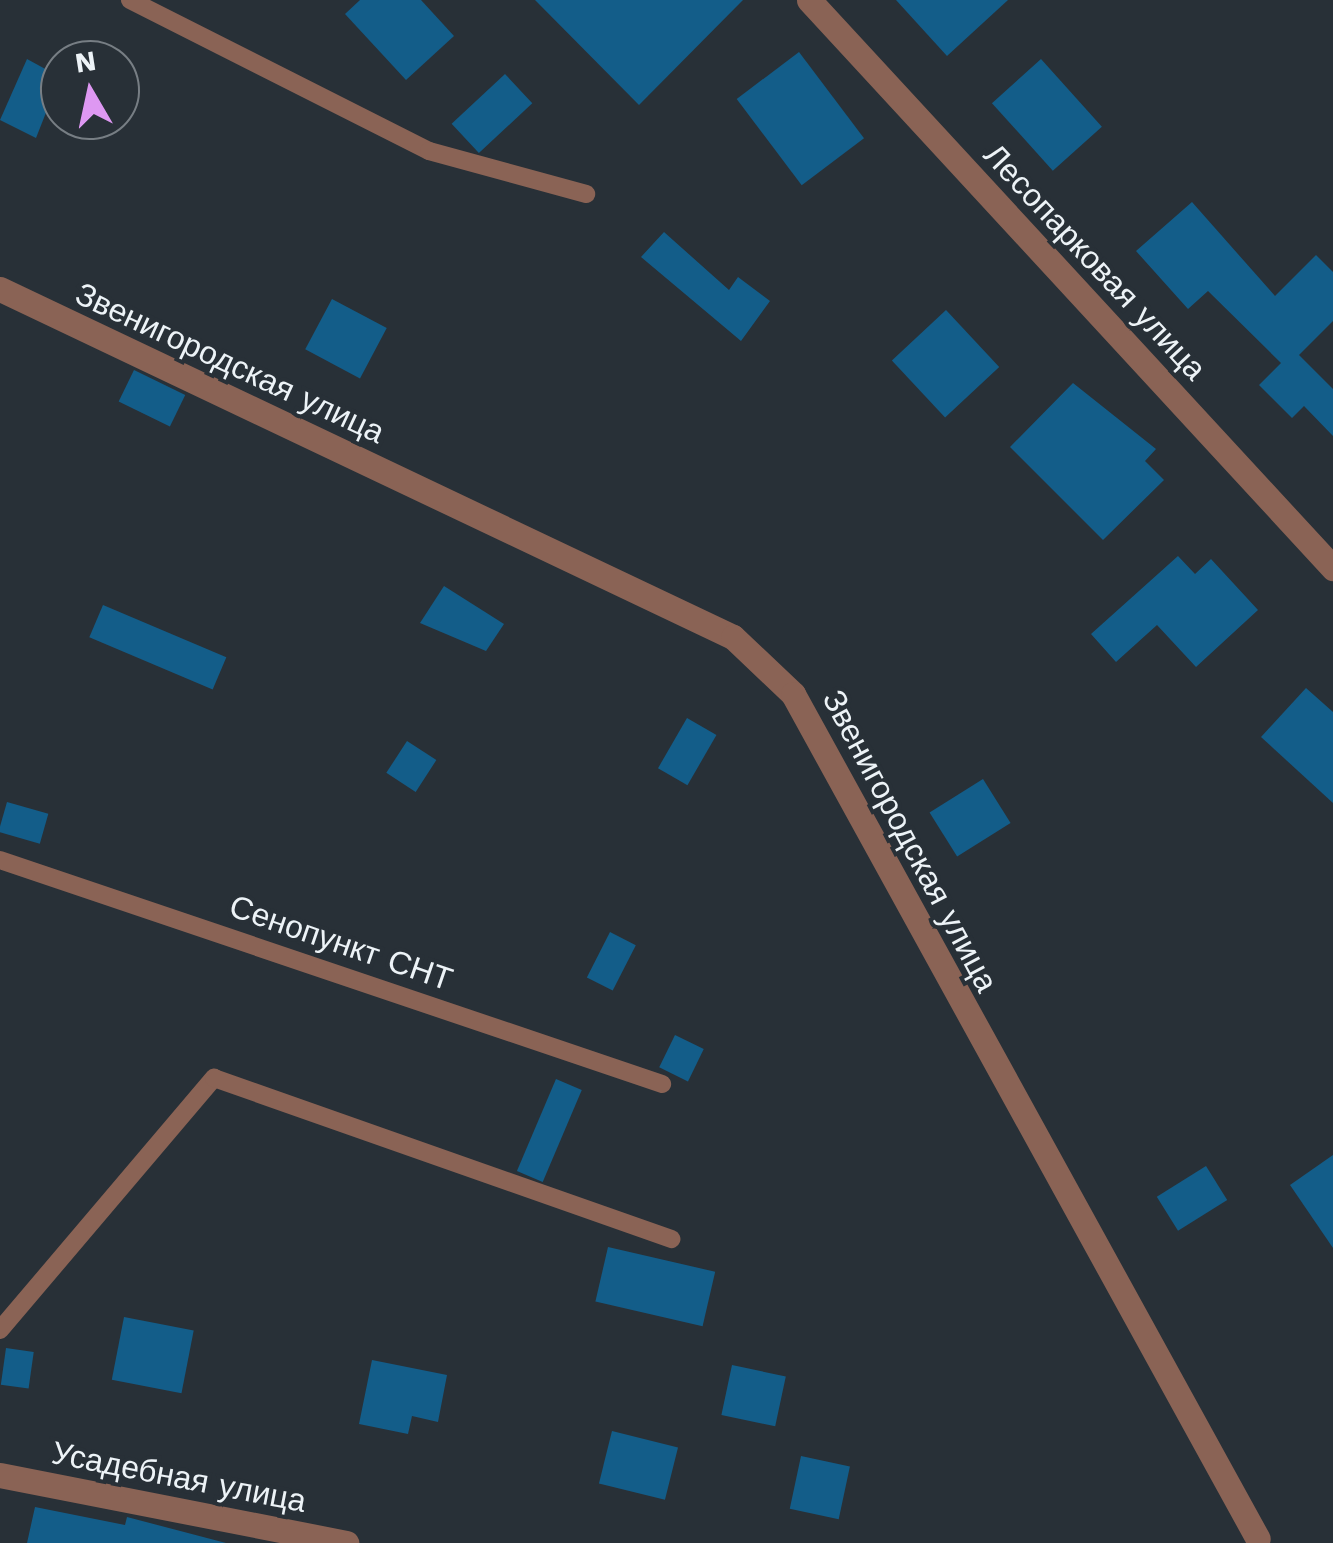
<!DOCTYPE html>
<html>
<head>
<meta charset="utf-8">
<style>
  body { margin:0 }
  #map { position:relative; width:1333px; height:1543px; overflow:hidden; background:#283037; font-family:"Work Sans",sans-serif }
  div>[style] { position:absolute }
  .building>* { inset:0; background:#135d89; transform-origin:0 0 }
  .service>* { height:18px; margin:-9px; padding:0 9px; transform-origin:9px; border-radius:9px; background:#8a6355 }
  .minor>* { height:25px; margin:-12.5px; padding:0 12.5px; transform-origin:12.5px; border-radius:12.5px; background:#8a6355 }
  span { translate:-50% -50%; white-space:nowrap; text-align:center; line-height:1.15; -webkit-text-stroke:8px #283037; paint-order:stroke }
  .street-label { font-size:32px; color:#edf3f7 }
  .north { position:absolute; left:40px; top:40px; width:100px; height:100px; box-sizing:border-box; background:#283037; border:2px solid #777e84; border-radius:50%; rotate:351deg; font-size:28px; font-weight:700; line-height:40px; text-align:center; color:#edf3f7 }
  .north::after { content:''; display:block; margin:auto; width:35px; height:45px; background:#de98f2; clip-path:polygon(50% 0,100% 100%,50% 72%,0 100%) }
</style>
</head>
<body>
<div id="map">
  <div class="building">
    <div style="clip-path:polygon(360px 0,421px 0,454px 36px,406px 80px,345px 14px)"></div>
    <div style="clip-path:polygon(535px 0,743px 0,639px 105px)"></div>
    <div style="clip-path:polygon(896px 0,1008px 0,947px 56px)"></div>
    <div style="left:799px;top:52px;width:108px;height:78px;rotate:53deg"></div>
    <div style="clip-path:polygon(27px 59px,60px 77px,36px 138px,0 120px)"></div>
    <div style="left:1041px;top:59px;width:91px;height:66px;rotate:48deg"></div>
    <div style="left:505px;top:74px;width:40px;height:73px;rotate:47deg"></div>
    <div style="clip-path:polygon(1192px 202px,1275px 296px,1316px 255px,1333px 272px,1333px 321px,1299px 355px,1333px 389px,1333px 436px,1304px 406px,1292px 418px,1259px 385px,1281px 363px,1208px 291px,1188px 309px,1136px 251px)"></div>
    <div style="clip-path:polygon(664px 232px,729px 290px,738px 277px,770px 301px,741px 341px,641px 257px)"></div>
    <div style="left:332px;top:299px;width:62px;height:57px;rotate:28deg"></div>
    <div style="left:946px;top:310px;width:78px;height:74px;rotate:47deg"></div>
    <div style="left:134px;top:370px;width:57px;height:35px;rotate:26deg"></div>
    <div style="clip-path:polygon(1073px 383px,1156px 449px,1145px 461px,1164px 480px,1103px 540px,1010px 447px)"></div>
    <div style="clip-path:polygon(1178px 556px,1195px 574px,1211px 559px,1258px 610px,1196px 667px,1157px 625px,1116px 662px,1091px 634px)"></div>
    <div style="clip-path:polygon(444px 586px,504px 624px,486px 651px,420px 623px)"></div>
    <div style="left:103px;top:605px;width:134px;height:35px;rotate:23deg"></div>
    <div style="clip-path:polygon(1306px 688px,1333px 712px,1333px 803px,1261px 737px)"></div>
    <div style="left:687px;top:718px;width:34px;height:58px;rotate:30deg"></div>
    <div style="left:407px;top:741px;width:35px;height:38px;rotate:33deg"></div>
    <div style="left:983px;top:779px;width:52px;height:63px;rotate:58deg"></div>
    <div style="left:7px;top:802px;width:43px;height:31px;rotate:16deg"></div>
    <div style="left:610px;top:932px;width:29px;height:51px;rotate:27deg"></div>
    <div style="left:675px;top:1035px;width:32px;height:36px;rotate:26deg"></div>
    <div style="left:556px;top:1079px;width:28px;height:100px;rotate:23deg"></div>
    <div style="clip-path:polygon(1333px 1155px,1333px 1248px,1290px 1185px)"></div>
    <div style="left:1206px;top:1166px;width:40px;height:58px;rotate:58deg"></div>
    <div style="left:608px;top:1247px;width:110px;height:56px;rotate:13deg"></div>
    <div style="left:124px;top:1317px;width:71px;height:64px;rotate:11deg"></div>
    <div style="left:6px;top:1348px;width:28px;height:37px;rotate:8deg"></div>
    <div style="clip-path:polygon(372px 1360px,447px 1375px,438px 1422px,412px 1416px,408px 1434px,359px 1424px)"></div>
    <div style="left:732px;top:1365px;width:55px;height:51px;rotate:12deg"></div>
    <div style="left:612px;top:1431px;width:68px;height:54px;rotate:14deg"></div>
    <div style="left:801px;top:1456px;width:50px;height:54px;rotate:12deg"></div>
    <div style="clip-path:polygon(35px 1507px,125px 1525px,127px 1517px,226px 1543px,27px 1543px)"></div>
  </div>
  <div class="service">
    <div style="left:130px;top:0;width:335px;rotate:26.8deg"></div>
    <div style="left:429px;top:151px;width:163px;rotate:15.3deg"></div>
    <div style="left:0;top:860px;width:699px;rotate:18.69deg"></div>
    <div style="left:0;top:1330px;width:331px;rotate:-49.7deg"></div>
    <div style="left:214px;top:1078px;width:485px;rotate:19.4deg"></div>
  </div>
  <div class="minor">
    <div style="left:809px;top:0;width:773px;rotate:47.31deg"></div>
    <div style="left:0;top:289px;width:811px;rotate:25.4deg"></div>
    <div style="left:733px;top:637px;width:83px;rotate:43.5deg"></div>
    <div style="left:793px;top:694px;width:964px;rotate:61.18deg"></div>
    <div style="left:0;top:1475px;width:353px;rotate:11.1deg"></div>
  </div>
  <div class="street-label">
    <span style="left:1095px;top:262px;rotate:47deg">Лесопарковая улица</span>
    <span style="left:230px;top:363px;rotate:25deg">Звенигородская улица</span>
    <span style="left:910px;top:841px;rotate:62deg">Звенигородская улица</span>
    <span style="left:341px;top:943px;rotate:19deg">Сенопункт СНТ</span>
    <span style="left:179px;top:1477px;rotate:11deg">Усадебная улица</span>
  </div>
  <div class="north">N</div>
</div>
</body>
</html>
